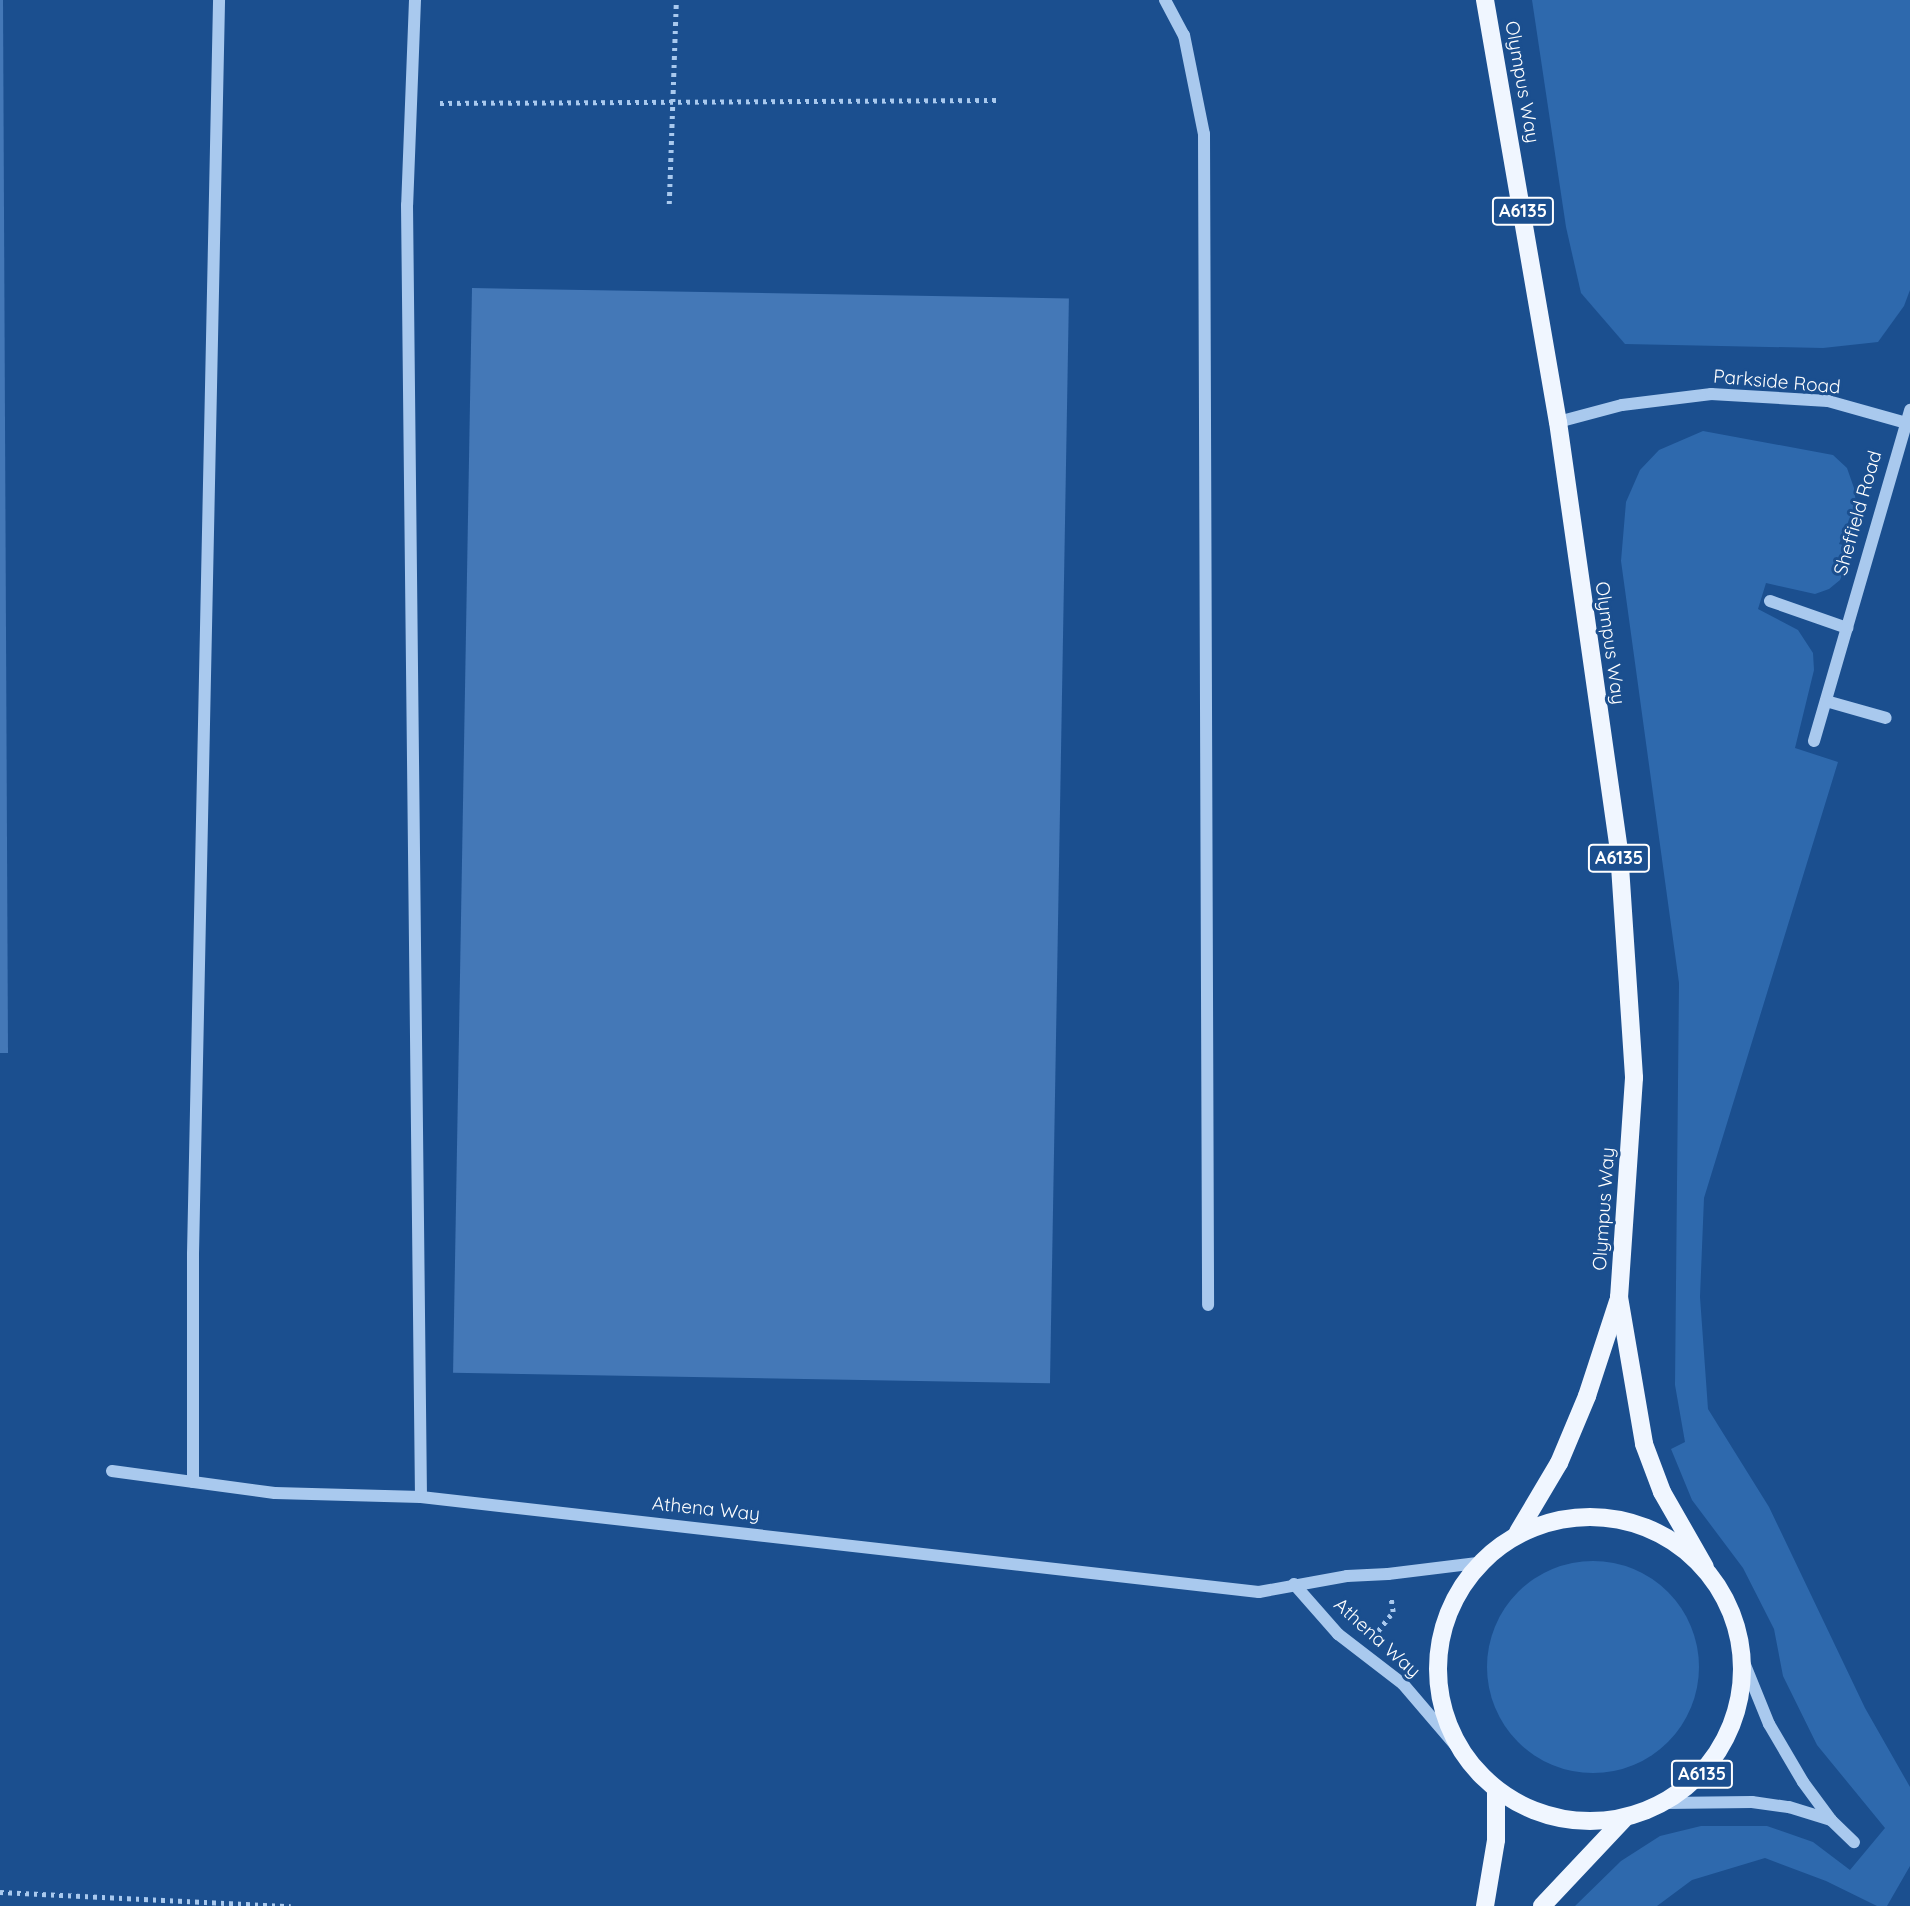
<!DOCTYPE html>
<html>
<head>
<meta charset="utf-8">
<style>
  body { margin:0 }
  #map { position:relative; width:1910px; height:1906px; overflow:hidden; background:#1b4f8f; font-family:Quicksand,sans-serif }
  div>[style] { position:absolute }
  .green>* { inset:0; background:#2e69ad }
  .round { border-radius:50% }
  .building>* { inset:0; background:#4478b7; transform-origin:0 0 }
  .path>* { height:4.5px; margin-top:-2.25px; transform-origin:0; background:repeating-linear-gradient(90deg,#a9c9ee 0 3.5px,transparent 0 8.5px) }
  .minor>* { height:12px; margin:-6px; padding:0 6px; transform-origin:6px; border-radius:6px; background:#a9c9ee }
  .major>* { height:18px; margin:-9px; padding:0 9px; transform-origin:9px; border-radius:9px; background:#f0f6ff }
  .major>.ring { margin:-9px; padding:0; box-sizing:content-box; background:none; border:18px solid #f0f6ff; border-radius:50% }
  span { translate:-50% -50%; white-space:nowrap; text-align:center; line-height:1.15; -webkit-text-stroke:6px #1b4f8f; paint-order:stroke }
  .shield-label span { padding:2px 5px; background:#1b4f8f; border:2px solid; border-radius:5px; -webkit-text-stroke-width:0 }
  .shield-label { font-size:18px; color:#fff; font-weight:700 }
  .street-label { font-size:19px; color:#fff }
</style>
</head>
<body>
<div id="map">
  <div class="green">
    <div style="clip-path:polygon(1532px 0,1910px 0,1910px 290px,1904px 306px,1878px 342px,1823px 348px,1625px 344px,1581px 293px,1566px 227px)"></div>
    <div style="clip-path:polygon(1703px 431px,1833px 455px,1847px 468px,1854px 488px,1856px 504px,1839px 544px,1854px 548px,1840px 580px,1829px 589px,1815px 594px,1766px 583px,1758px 609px,1798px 630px,1813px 653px,1814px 670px,1795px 748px,1838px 762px,1704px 1198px,1700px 1297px,1708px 1409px,1769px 1507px,1865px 1708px,1910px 1787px,1910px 1866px,1887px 1906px,1877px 1906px,1826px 1881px,1765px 1858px,1692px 1880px,1657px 1906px,1575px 1906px,1621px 1861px,1660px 1836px,1701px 1826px,1767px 1826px,1813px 1842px,1850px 1870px,1885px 1828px,1817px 1745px,1783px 1676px,1774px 1629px,1743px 1568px,1692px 1500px,1671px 1449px,1685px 1442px,1675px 1385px,1679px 983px,1621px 561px,1626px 502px,1640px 470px,1659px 450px)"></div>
    <div class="round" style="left:1487px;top:1561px;width:212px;height:212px"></div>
  </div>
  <div class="building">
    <div style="clip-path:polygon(0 0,3px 0,8px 1053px,0 1053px)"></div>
    <div style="left:472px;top:288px;width:597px;height:1085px;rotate:1deg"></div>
  </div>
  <div class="path">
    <div style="left:440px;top:103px;width:557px;rotate:-0.31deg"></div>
    <div style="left:669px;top:204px;width:204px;rotate:-88deg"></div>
    <div style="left:1378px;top:1631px;width:24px;rotate:-52deg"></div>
    <div style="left:1393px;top:1612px;width:13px;rotate:-99deg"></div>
    <div style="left:0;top:1892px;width:291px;rotate:2.8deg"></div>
  </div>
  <div class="minor">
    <div style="left:415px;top:0;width:205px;rotate:92.2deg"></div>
    <div style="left:407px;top:205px;width:1292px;rotate:89.38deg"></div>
    <div style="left:1165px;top:0;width:40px;rotate:62deg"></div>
    <div style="left:1184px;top:35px;width:101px;rotate:78.6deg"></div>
    <div style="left:1204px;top:134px;width:1171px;rotate:89.8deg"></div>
    <div style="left:1558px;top:422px;width:66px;rotate:-14.9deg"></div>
    <div style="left:1622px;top:405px;width:90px;rotate:-7deg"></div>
    <div style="left:1711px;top:394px;width:117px;rotate:3.4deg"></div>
    <div style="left:1828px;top:401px;width:85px;rotate:15.7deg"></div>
    <div style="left:1770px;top:601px;width:82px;rotate:19.3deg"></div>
    <div style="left:1826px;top:701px;width:62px;rotate:15.8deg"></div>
    <div style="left:1814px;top:741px;width:345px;rotate:-73.8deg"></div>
    <div style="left:112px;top:1471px;width:164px;rotate:7.7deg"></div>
    <div style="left:275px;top:1493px;width:146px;rotate:1.6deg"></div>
    <div style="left:421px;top:1497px;width:843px;rotate:6.47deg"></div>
    <div style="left:1259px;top:1592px;width:89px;rotate:-10.3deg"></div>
    <div style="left:1347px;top:1576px;width:41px;rotate:-2.8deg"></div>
    <div style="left:1388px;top:1574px;width:90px;rotate:-7deg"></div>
    <div style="left:193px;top:1482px;width:228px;rotate:-90deg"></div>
    <div style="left:193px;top:1254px;width:1254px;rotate:-88.81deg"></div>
    <div style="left:1294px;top:1584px;width:67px;rotate:48.7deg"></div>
    <div style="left:1338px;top:1634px;width:82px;rotate:37.6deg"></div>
    <div style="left:1403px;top:1684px;width:89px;rotate:49.5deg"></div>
    <div style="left:1743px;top:1660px;width:69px;rotate:67.9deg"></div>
    <div style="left:1769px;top:1724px;width:67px;rotate:59.6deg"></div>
    <div style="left:1803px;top:1782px;width:47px;rotate:53.6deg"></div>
    <div style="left:1831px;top:1820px;width:32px;rotate:44deg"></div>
    <div style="left:1665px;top:1803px;width:87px;rotate:-0.7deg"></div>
    <div style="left:1752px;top:1802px;width:37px;rotate:8deg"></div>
    <div style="left:1789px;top:1807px;width:44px;rotate:17.2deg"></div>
  </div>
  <div class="major">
    <div style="left:1485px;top:0;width:428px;rotate:80.2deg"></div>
    <div style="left:1558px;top:422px;width:433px;rotate:81.9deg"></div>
    <div style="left:1619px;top:851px;width:227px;rotate:86.2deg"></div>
    <div style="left:1634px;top:1078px;width:220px;rotate:93.9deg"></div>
    <div style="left:1619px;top:1297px;width:149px;rotate:80.3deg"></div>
    <div style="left:1644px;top:1444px;width:51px;rotate:69.4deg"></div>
    <div style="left:1662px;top:1492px;width:86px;rotate:60.2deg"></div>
    <div class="ring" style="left:1438px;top:1517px;width:286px;height:286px"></div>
    <div style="left:1518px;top:1532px;width:80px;rotate:-59.3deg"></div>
    <div style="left:1559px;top:1463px;width:73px;rotate:-67.3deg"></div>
    <div style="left:1587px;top:1396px;width:100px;rotate:-71.9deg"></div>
    <div style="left:1485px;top:1906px;width:67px;rotate:-80.5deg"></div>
    <div style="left:1496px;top:1840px;width:50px;rotate:-90deg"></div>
    <div style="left:1542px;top:1906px;width:121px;rotate:-46.7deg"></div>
  </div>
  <div class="shield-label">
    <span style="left:1523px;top:211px">A6135</span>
    <span style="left:1619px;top:858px">A6135</span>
    <span style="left:1702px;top:1774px">A6135</span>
  </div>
  <div class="street-label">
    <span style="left:1522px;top:82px;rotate:80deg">Olympus Way</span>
    <span style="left:1777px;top:382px;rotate:5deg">Parkside Road</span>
    <span style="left:1858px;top:513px;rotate:-74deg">Sheffield Road</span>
    <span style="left:1610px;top:643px;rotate:82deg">Olympus Way</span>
    <span style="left:1604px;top:1209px;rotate:-86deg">Olympus Way</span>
    <span style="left:706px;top:1509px;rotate:6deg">Athena Way</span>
    <span style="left:1377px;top:1638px;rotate:42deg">Athena Way</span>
  </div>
</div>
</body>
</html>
